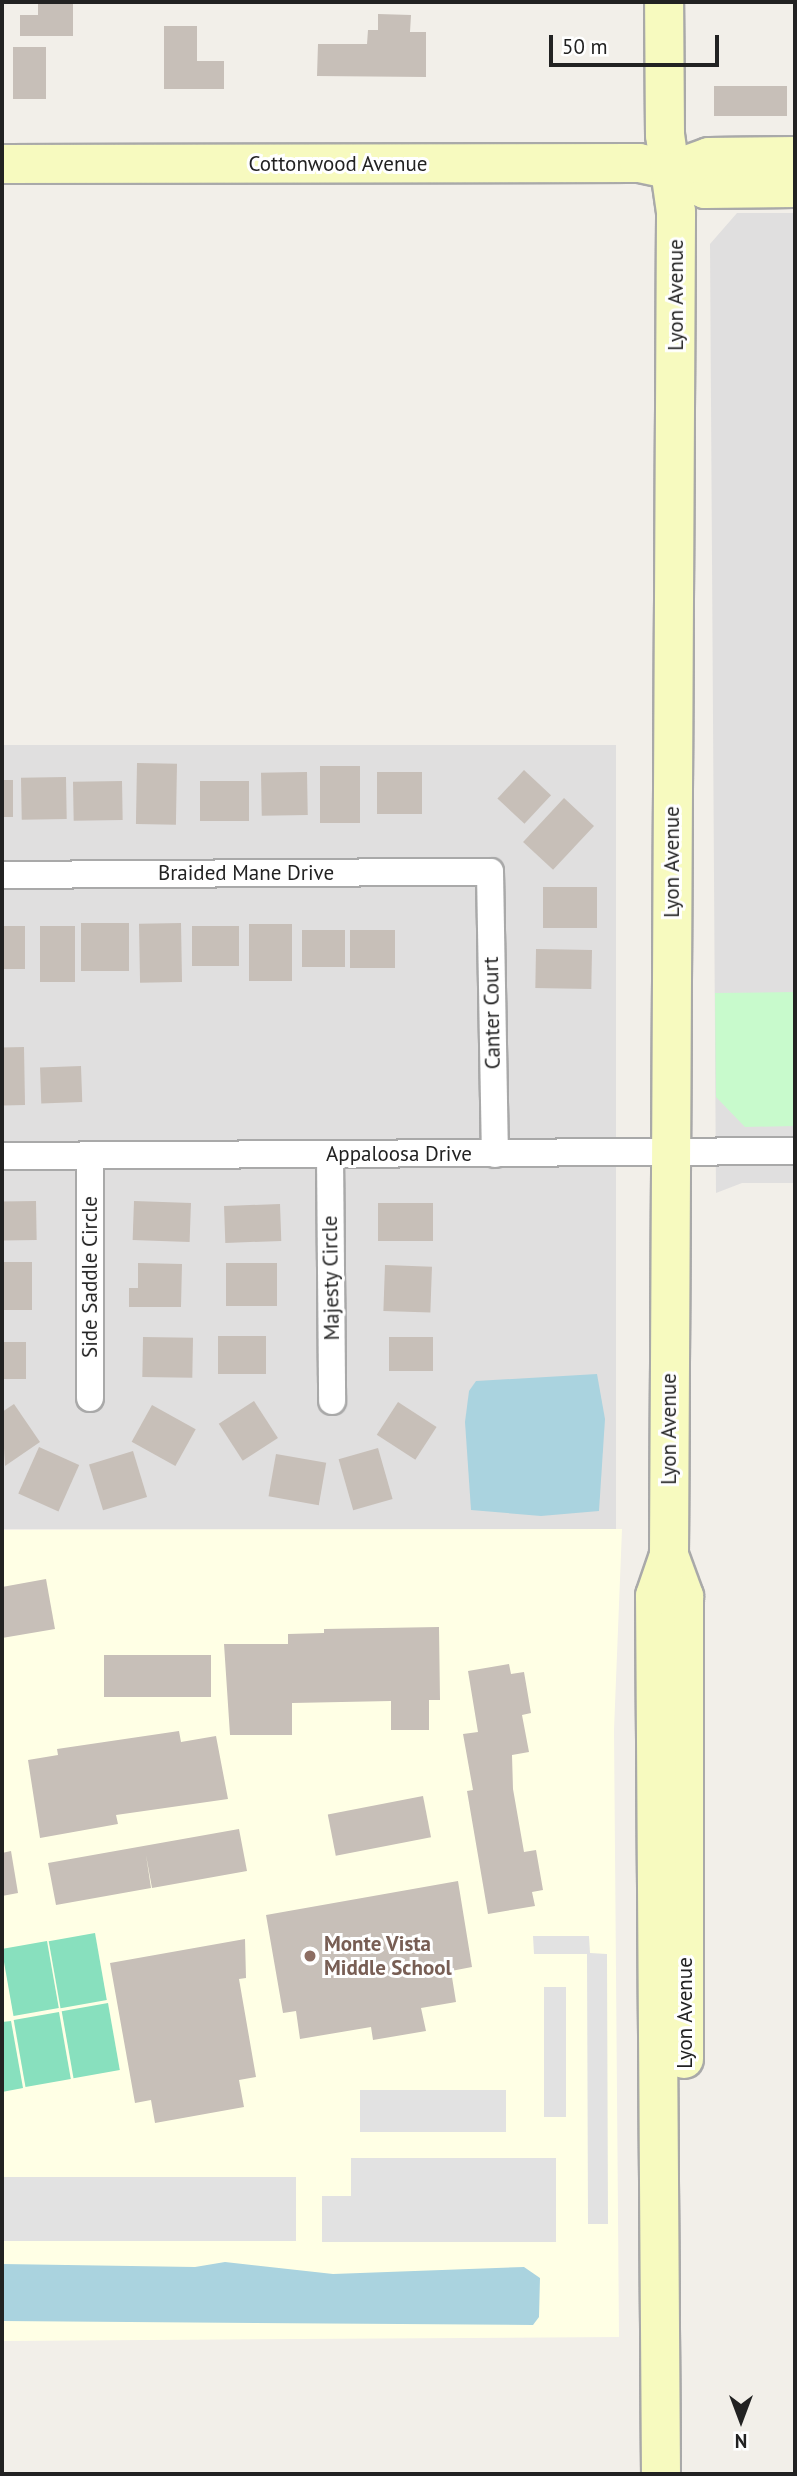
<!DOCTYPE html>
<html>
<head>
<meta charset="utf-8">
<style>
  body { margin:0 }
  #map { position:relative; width:797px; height:2476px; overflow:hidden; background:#f2efe9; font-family:"PT Sans",sans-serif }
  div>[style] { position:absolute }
  .residential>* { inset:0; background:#e0dfdf; transform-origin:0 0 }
  .education>* { inset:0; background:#ffffe5 }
  .park>* { inset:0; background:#c8facc }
  .pitch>* { inset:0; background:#88e0be; transform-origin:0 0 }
  .parking>* { inset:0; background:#e2e2e2; transform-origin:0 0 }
  .water>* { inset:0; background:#aad3df }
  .building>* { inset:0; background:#c7bfb8; transform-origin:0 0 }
  .roads { filter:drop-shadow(2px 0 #a9a9a9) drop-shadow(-2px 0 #a9a9a9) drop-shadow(0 2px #a9a9a9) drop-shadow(0 -2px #a9a9a9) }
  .street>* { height:26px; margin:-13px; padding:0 13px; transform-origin:13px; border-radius:13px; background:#fff }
  .secondary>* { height:38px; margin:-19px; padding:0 19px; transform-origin:19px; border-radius:19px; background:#f7fabf }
  .dots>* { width:19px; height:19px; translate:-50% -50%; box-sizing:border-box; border:4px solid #fff; border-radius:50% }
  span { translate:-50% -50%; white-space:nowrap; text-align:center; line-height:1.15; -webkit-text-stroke:6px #fff; paint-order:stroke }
  .street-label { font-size:21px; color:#222 }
  .education-label { font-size:21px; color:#785e54; font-weight:700 }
  .left { translate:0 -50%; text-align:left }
  .frame { position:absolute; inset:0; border:4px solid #222; pointer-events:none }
  .north { position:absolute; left:706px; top:2385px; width:70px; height:70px; -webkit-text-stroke:5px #fff; paint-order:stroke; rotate:180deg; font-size:19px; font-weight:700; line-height:28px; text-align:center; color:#222 }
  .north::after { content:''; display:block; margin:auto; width:24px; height:32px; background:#222; clip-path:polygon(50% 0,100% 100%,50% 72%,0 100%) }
  .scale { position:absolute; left:549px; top:35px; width:170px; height:32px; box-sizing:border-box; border:4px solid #222; border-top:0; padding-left:9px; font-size:21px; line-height:24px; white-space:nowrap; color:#222; -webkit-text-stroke:5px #fff; paint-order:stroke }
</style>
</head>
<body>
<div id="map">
  <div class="residential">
    <div style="clip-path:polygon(737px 213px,795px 213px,795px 1183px,742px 1183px,716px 1193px,710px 244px)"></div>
    <div style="left:616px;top:745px;width:784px;height:614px;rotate:90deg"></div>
  </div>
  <div class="education">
    <div style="clip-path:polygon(622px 1529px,614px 1730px,619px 2337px,2px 2341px,2px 1530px)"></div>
  </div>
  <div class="park">
    <div style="clip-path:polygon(795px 992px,795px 1126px,745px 1127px,716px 1097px,715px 993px)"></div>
  </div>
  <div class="pitch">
    <div style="left:95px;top:1933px;width:68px;height:47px;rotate:80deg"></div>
    <div style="left:47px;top:1941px;width:68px;height:46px;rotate:80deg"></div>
    <div style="left:108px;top:2003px;width:68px;height:47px;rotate:80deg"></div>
    <div style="left:59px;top:2012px;width:68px;height:46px;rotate:80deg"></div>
    <div style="clip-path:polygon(11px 2021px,23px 2088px,2px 2092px,2px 2022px)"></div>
  </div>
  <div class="parking">
    <div style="clip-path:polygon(533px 1936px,589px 1936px,590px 1953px,607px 1954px,608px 2224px,588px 2224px,587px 1954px,534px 1954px)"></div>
    <div style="left:544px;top:1987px;width:22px;height:130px"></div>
    <div style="left:506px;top:2090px;width:42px;height:146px;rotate:90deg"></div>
    <div style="clip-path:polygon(351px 2158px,556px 2158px,556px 2242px,322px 2242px,322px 2196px,351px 2196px)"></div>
    <div style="left:296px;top:2177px;width:64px;height:294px;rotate:90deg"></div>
  </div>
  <div class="water">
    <div style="clip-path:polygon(597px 1374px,605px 1419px,599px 1511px,541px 1516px,471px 1510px,465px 1422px,469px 1391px,476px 1381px)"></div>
    <div style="clip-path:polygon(225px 2262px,333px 2274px,524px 2267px,540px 2278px,539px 2317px,533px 2325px,2px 2321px,2px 2264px,195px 2267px)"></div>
  </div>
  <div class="building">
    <div style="clip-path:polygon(38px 2px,73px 2px,73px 36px,20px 36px,20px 15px,38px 15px)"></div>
    <div style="clip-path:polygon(378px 14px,411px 15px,410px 32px,426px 32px,426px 77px,317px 76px,318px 44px,367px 44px,368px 30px,378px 30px)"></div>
    <div style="clip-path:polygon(164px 26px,197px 26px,197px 61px,224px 61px,224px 89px,164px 89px)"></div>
    <div style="left:46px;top:47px;width:52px;height:33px;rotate:90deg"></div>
    <div style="left:714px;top:86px;width:73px;height:30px"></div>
    <div style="left:137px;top:763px;width:40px;height:61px;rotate:1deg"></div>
    <div style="left:320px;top:766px;width:40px;height:57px"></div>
    <div style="left:524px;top:770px;width:37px;height:39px;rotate:43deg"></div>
    <div style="left:307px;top:772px;width:43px;height:46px;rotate:89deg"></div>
    <div style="left:377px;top:772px;width:45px;height:42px"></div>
    <div style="left:66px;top:777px;width:42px;height:45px;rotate:89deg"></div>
    <div style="left:2px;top:780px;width:11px;height:37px"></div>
    <div style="left:122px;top:781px;width:39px;height:49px;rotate:89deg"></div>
    <div style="left:200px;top:781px;width:49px;height:40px"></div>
    <div style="left:564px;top:798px;width:41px;height:60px;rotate:43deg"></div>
    <div style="left:543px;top:887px;width:54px;height:41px"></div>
    <div style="left:81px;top:923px;width:48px;height:48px"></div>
    <div style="left:181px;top:923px;width:59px;height:42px;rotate:89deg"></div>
    <div style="left:249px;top:924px;width:43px;height:57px"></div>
    <div style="left:25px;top:926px;width:43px;height:23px;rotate:90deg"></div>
    <div style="left:40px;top:926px;width:35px;height:56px"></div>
    <div style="left:239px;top:926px;width:40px;height:47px;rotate:90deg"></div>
    <div style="left:302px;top:930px;width:43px;height:37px"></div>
    <div style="left:350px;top:930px;width:45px;height:38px"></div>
    <div style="left:536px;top:949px;width:56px;height:39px;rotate:1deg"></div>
    <div style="left:24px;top:1047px;width:58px;height:22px;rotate:89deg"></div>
    <div style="left:81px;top:1066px;width:36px;height:41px;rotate:88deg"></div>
    <div style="left:36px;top:1201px;width:39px;height:34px;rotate:89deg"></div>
    <div style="left:134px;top:1201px;width:57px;height:39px;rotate:2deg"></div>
    <div style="left:378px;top:1203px;width:55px;height:38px"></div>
    <div style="left:280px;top:1204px;width:37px;height:56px;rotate:88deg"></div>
    <div style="left:2px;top:1262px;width:30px;height:48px"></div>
    <div style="clip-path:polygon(138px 1263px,182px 1264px,181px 1307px,129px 1307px,129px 1288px,138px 1288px)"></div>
    <div style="left:277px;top:1263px;width:43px;height:51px;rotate:90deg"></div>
    <div style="left:385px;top:1265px;width:47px;height:46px;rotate:2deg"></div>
    <div style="left:218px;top:1336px;width:48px;height:38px"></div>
    <div style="left:143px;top:1337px;width:50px;height:40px;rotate:1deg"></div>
    <div style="left:389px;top:1337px;width:44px;height:34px"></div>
    <div style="left:26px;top:1342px;width:37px;height:24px;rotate:90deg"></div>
    <div style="left:254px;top:1401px;width:44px;height:42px;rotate:57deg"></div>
    <div style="left:398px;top:1402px;width:46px;height:39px;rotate:33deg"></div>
    <div style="clip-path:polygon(14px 1404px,40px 1442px,5px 1466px,2px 1412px)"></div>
    <div style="left:152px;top:1405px;width:50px;height:42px;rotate:29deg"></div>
    <div style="left:39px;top:1447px;width:44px;height:51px;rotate:24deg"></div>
    <div style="left:378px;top:1448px;width:53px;height:41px;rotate:74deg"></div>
    <div style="left:133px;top:1451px;width:48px;height:46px;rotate:73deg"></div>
    <div style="left:276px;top:1454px;width:51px;height:43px;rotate:10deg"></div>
    <div style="clip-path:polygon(46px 1579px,55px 1629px,2px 1638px,2px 1587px)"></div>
    <div style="clip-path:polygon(439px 1627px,440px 1700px,429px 1700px,429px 1730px,391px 1730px,391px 1701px,292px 1703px,292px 1735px,230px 1735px,224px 1644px,288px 1644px,288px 1634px,324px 1633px,324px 1629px)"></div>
    <div style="left:104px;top:1655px;width:107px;height:42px"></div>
    <div style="clip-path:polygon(509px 1664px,511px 1674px,524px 1672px,531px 1713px,522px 1715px,529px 1752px,512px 1755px,513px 1789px,524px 1852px,536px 1850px,543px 1890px,532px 1892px,535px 1906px,488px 1914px,467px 1791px,473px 1790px,463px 1734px,478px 1732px,468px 1671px)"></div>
    <div style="clip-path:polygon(179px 1731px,181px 1742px,216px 1736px,228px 1799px,116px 1815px,118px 1824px,40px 1838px,28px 1760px,58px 1755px,57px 1749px)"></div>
    <div style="left:423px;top:1796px;width:42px;height:97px;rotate:79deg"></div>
    <div style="clip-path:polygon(239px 1829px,247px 1871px,152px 1888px,146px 1855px,151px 1888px,56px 1905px,48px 1863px)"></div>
    <div style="clip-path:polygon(11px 1851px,18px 1893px,2px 1896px,2px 1853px)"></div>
    <div style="clip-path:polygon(458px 1881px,472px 1967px,451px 1971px,456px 2002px,421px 2008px,426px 2031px,373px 2040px,371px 2027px,300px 2039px,296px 2011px,283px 2013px,266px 1915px)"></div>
    <div style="clip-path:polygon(245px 1939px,246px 1978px,239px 1979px,256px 2077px,239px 2080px,244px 2107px,155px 2123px,151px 2100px,135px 2103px,110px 1963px)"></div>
  </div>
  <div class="roads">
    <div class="street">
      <div style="left:2px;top:875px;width:488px;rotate:-0.4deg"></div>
      <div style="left:490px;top:872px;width:282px;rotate:89deg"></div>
      <div style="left:330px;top:1155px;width:246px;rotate:89.5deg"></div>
      <div style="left:2px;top:1156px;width:793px;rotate:-0.36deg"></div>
      <div style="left:90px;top:1156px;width:242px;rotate:90deg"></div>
    </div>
    <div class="secondary">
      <div style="left:2px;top:164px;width:637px;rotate:-0.09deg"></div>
      <div style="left:639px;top:163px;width:35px;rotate:12deg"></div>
      <div style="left:673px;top:170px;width:37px;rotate:31deg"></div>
      <div style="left:705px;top:189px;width:90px;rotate:-0.6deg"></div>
      <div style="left:673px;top:170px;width:38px;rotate:-20deg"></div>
      <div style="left:709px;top:157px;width:86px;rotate:-0.7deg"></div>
      <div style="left:669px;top:1555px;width:44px;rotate:69.9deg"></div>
      <div style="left:684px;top:1596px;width:463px;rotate:90deg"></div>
      <div style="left:661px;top:2474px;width:878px;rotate:-90.39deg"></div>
      <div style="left:655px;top:1596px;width:43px;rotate:-71.1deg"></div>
      <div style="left:669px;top:1555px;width:1343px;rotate:-89.7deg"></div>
      <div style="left:676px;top:212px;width:78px;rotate:-98.1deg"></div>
      <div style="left:665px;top:135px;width:133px;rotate:-90.4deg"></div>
    </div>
  </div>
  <div class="dots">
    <div style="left:310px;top:1956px;background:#8d6e63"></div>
  </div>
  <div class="street-label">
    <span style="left:338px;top:164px">Cottonwood Avenue</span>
    <span style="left:676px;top:295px;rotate:-90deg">Lyon Avenue</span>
    <span style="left:672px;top:862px;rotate:-90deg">Lyon Avenue</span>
    <span style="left:246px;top:873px">Braided Mane Drive</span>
    <span style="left:492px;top:1013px;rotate:-91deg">Canter Court</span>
    <span style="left:399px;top:1154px">Appaloosa Drive</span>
    <span style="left:90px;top:1277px;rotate:-90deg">Side Saddle Circle</span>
    <span style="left:331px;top:1278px;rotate:-91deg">Majesty Circle</span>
    <span style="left:669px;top:1429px;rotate:-90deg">Lyon Avenue</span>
    <span style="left:685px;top:2013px;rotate:-90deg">Lyon Avenue</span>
  </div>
  <div class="education-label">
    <span class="left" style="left:324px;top:1956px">Monte Vista<br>Middle School</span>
  </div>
  <div class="frame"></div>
  <div class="north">N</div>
  <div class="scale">50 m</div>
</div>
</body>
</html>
